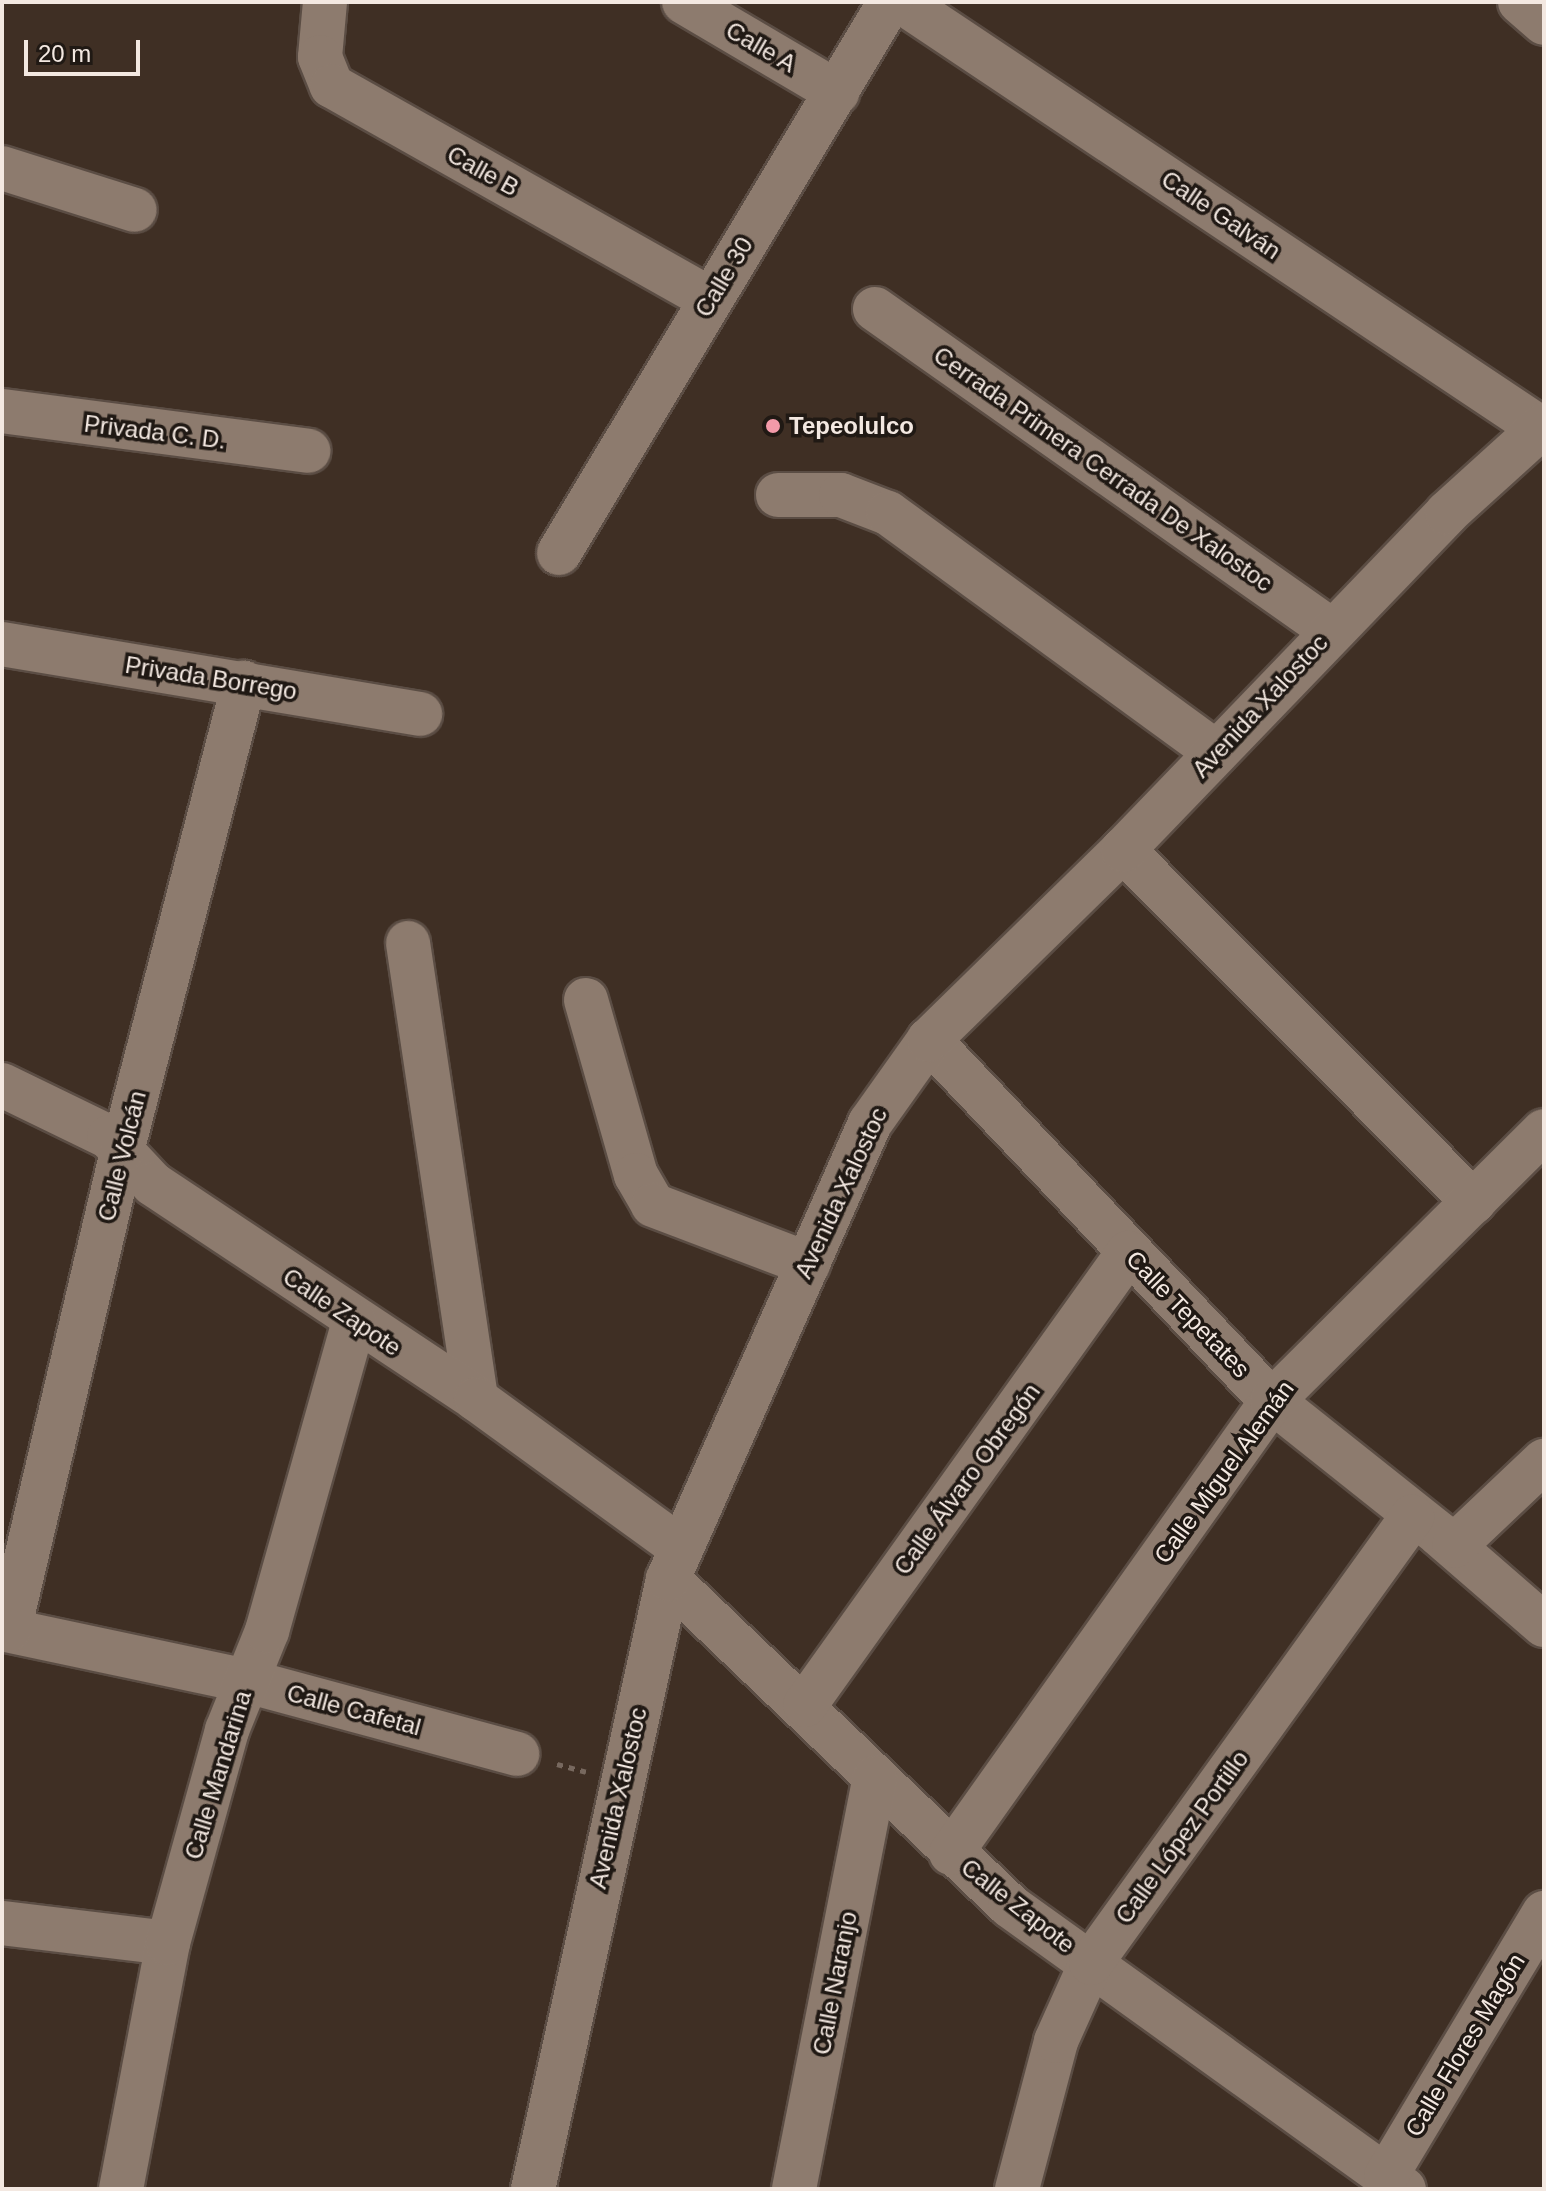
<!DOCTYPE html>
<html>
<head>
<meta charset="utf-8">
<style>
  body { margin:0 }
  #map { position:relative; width:1546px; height:2191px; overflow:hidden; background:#3f2f24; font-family:Helvetica,sans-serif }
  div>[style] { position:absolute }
  .path>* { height:5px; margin-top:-2.5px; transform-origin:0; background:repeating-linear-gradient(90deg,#77685e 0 6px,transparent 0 12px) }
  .roads { filter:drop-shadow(2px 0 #5b4d44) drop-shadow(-2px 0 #5b4d44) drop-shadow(0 2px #5b4d44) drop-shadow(0 -2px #5b4d44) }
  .minor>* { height:44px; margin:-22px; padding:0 22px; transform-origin:22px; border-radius:22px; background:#8d7b6e }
  .dots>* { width:22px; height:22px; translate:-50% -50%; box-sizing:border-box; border:4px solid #201914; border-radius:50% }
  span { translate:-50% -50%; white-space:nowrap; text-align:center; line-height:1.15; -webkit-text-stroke:7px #201914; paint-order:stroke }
  .street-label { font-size:24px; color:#f3e8e1 }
  .poi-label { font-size:24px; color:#f3e8e1; font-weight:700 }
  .left { translate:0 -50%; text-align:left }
  .frame { position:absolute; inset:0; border:4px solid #f3e8e1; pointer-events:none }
  .scale { position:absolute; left:24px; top:40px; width:116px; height:36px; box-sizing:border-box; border:4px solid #f3e8e1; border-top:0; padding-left:10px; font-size:24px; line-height:28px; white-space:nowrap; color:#f3e8e1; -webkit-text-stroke:6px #201914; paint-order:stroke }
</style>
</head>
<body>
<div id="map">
  <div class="path">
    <div style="left:557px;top:1764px;width:30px;rotate:15deg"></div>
  </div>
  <div class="roads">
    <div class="minor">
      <div style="left:325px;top:2px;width:55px;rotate:95.2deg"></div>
      <div style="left:320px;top:57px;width:31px;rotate:68deg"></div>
      <div style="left:332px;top:86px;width:434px;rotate:29.4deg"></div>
      <div style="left:684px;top:2px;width:178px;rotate:30.5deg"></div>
      <div style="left:902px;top:2px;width:767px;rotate:33.73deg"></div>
      <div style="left:1520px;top:2px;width:32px;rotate:41deg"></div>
      <div style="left:2px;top:168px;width:139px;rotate:17.5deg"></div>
      <div style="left:875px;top:309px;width:558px;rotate:35.14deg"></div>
      <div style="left:2px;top:411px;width:309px;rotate:7.4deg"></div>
      <div style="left:778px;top:495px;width:63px"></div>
      <div style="left:841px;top:495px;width:50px;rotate:21deg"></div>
      <div style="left:888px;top:513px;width:406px;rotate:36.1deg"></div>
      <div style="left:559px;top:553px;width:643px;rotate:-59.01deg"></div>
      <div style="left:2px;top:644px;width:424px;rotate:9.5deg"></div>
      <div style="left:1123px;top:850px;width:497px;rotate:45.1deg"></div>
      <div style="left:408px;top:943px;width:461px;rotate:81.5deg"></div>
      <div style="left:586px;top:1000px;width:182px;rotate:74.1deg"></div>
      <div style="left:636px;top:1175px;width:34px;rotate:60deg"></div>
      <div style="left:653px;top:1205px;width:166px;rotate:20.8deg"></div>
      <div style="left:929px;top:1040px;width:498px;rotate:46.5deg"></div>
      <div style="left:1272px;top:1401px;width:213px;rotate:38.5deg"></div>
      <div style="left:1439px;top:1534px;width:139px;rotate:40.9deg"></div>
      <div style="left:2px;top:1085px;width:119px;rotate:25.9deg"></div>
      <div style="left:109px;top:1137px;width:64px;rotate:46.9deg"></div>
      <div style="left:153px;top:1184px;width:388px;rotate:33.6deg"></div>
      <div style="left:476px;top:1399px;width:252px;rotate:36deg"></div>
      <div style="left:1454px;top:1546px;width:124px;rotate:-43.4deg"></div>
      <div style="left:668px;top:1579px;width:473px;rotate:43.7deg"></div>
      <div style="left:1010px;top:1906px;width:485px;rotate:35.7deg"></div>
      <div style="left:2px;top:1629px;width:250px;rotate:12deg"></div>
      <div style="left:247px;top:1681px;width:280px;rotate:15.1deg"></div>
      <div style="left:9px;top:1630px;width:492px;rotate:-76.7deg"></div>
      <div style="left:122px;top:1151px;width:484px;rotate:-75.4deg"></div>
      <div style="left:805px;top:1705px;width:556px;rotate:-54.45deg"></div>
      <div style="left:951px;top:1853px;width:554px;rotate:-54.62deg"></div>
      <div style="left:1272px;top:1401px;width:383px;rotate:-44.8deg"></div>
      <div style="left:2px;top:1923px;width:167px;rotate:6.9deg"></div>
      <div style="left:1386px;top:2176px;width:307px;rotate:-59deg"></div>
      <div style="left:121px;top:2189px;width:250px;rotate:-79.2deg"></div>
      <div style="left:168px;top:1943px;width:221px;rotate:-74.5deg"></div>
      <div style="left:227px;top:1730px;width:107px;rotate:-68deg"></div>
      <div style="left:267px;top:1631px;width:322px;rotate:-74.3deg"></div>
      <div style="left:533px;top:2189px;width:625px;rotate:-77.52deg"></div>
      <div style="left:668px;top:1579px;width:499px;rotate:-66.1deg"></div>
      <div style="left:870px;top:1123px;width:102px;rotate:-54.6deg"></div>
      <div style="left:929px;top:1040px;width:272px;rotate:-44.4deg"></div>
      <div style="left:1123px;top:850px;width:467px;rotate:-46.1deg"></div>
      <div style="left:1447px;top:513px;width:131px;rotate:-42.2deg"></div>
      <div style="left:794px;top:2189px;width:419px;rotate:-78.9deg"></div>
      <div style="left:1017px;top:2189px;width:153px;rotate:-75.2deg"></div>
      <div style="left:1056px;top:2041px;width:85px;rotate:-65.8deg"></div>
      <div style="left:1091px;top:1963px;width:550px;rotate:-54.26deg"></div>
    </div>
  </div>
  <div class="dots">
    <div style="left:773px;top:426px;background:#f39aa9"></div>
  </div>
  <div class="street-label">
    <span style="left:761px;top:47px;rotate:30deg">Calle A</span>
    <span style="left:483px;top:171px;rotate:29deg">Calle B</span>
    <span style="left:1221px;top:215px;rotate:34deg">Calle Galván</span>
    <span style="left:724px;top:277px;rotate:-59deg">Calle 30</span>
    <span style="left:155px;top:432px;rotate:7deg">Privada C. D.</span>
    <span style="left:1103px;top:469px;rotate:35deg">Cerrada Primera Cerrada De Xalostoc</span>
    <span style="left:211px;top:678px;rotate:9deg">Privada Borrego</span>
    <span style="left:1260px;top:706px;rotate:-47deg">Avenida Xalostoc</span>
    <span style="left:122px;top:1156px;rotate:-76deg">Calle Volcán</span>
    <span style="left:841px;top:1193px;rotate:-65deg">Avenida Xalostoc</span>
    <span style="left:342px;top:1312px;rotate:34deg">Calle Zapote</span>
    <span style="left:1188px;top:1314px;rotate:46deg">Calle Tepetates</span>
    <span style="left:1224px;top:1472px;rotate:-54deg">Calle Miguel Alemán</span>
    <span style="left:967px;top:1479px;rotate:-54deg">Calle Álvaro Obregón</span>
    <span style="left:354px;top:1710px;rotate:15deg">Calle Cafetal</span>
    <span style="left:218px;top:1775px;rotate:-73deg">Calle Mandarina</span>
    <span style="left:618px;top:1798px;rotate:-77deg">Avenida Xalostoc</span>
    <span style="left:1182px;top:1837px;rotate:-54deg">Calle López Portillo</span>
    <span style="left:1018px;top:1906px;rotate:38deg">Calle Zapote</span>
    <span style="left:835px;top:1983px;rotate:-79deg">Calle Naranjo</span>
    <span style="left:1465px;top:2045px;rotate:-59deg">Calle Flores Magón</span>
  </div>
  <div class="poi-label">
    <span class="left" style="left:789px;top:426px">Tepeolulco</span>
  </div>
  <div class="frame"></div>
  <div class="scale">20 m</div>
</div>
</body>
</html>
